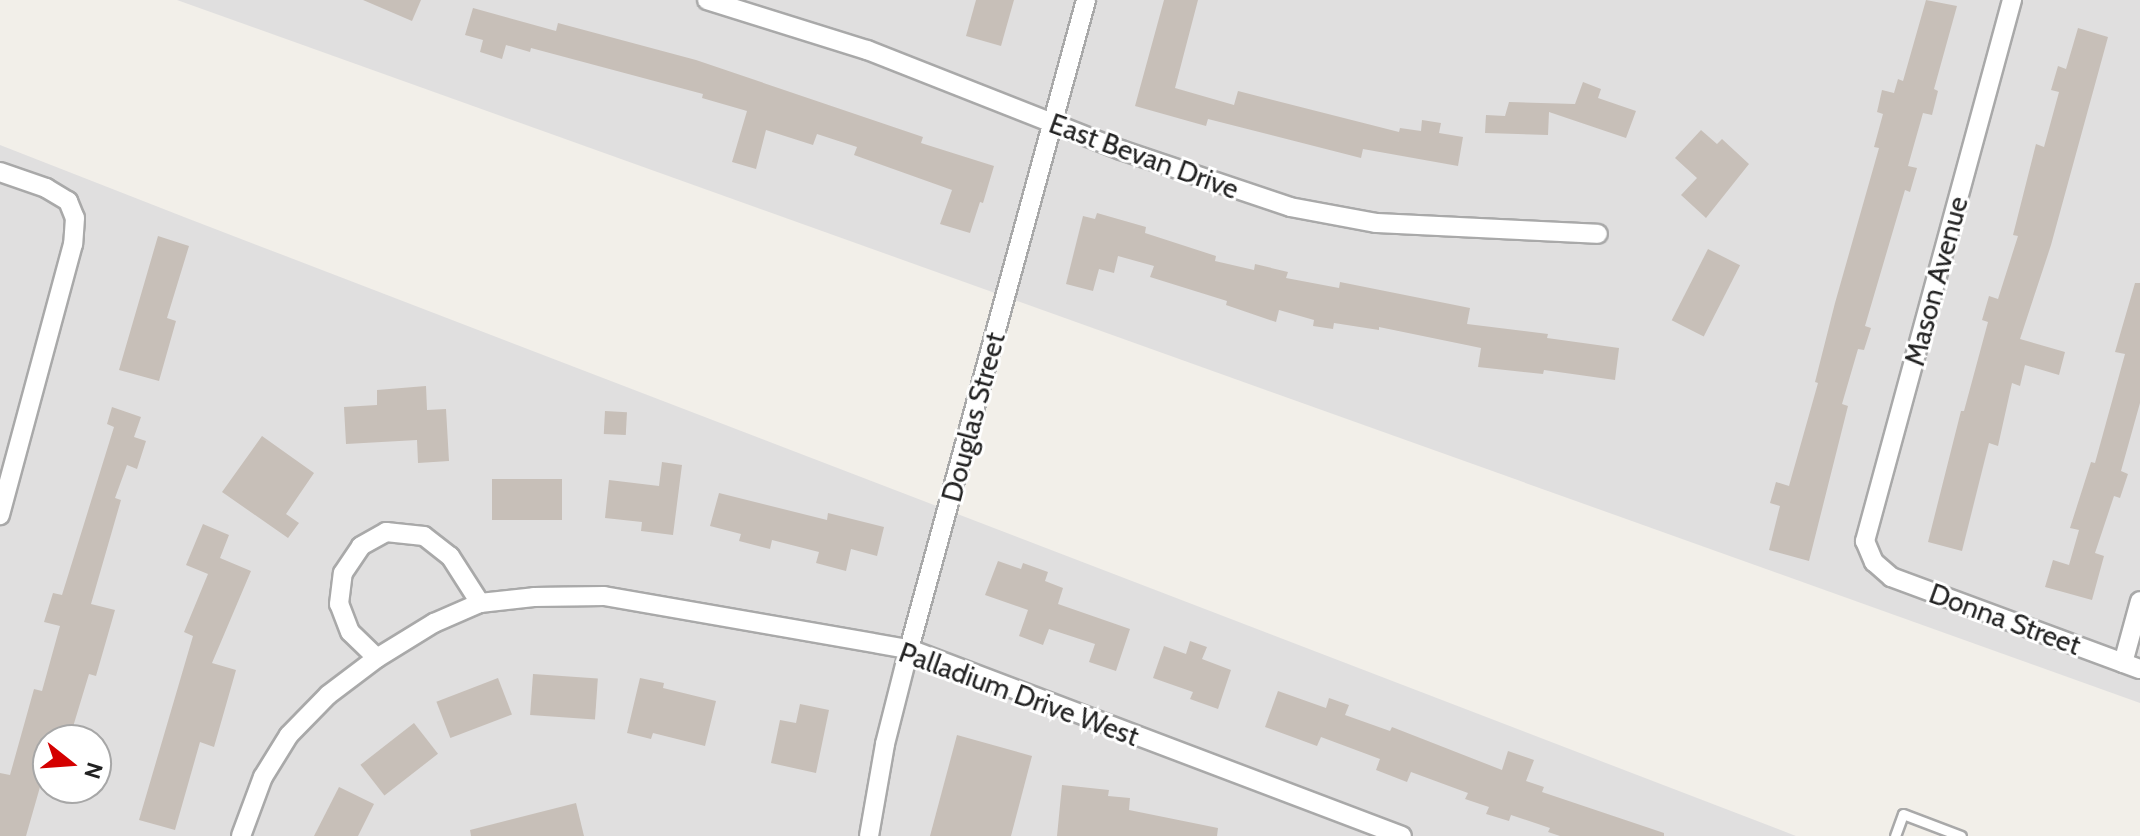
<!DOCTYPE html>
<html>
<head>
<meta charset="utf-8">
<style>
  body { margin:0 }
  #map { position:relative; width:2140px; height:836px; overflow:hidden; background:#f2efe9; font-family:Cabin,sans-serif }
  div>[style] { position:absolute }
  .residential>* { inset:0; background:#e0dfdf }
  .building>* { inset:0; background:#c7bfb8; transform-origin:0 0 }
  .roads { filter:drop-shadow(2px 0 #a9a9a9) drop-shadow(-2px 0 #a9a9a9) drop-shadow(0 2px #a9a9a9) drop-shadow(0 -2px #a9a9a9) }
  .service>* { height:9px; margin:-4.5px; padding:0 4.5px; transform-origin:4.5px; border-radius:4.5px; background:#fff }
  .minor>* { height:18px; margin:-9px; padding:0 9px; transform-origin:9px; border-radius:9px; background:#fff }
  span { translate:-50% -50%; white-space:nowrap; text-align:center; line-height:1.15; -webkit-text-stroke:6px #fff; paint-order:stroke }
  .street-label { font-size:28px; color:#222 }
  .north { position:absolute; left:32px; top:724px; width:80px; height:80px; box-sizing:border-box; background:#fff; border:2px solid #a7a7a7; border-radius:50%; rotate:107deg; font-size:22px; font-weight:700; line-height:32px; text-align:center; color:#222 }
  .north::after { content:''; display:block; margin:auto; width:28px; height:36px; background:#d40000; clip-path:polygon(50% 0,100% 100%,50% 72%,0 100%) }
</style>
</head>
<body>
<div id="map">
  <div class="residential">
    <div style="clip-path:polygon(177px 0,2140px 0,2140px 703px)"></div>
    <div style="clip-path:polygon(evenodd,0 145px,184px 217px,1796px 836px,0 836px,0 145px,48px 740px,96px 740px,96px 788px,48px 788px,48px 740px)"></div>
  </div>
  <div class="building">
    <div style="clip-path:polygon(363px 0,421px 0,412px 21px)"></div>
    <div style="clip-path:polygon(976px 0,1014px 0,1001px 46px,966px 36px)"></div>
    <div style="clip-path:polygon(1164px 0,1198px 0,1175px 88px,1234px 105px,1238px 91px,1399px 132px,1400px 128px,1421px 131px,1422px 120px,1441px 123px,1439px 133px,1463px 137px,1458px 166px,1363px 149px,1361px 158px,1208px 119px,1206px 126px,1135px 106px)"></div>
    <div style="clip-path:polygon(1926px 0,1957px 6px,1934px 89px,1938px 91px,1932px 115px,1923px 113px,1908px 166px,1917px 168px,1910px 192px,1905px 190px,1865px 326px,1871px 328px,1864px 350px,1858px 349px,1842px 404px,1848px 406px,1809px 561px,1769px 550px,1780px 506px,1770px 503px,1776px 482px,1789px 486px,1818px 383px,1815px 382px,1835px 303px,1879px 148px,1874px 147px,1883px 114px,1877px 112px,1882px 90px,1894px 93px,1898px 79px,1903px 81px)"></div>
    <div style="clip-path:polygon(473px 8px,556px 31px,558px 23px,696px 60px,923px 137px,921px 143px,994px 166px,983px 203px,980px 202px,970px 233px,940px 224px,952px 190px,854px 155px,857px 147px,817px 134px,813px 145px,766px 130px,756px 169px,732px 162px,747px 111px,702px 98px,703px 94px,531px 48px,530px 52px,506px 45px,502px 59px,480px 52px,483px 40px,465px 35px)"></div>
    <div style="clip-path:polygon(2078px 28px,2108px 37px,2051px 245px,2020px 339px,2065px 352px,2059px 375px,2025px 365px,2020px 386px,2012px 383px,1998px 446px,1989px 443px,1962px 551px,1928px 542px,1961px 411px,1964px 411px,1988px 322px,1982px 320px,1989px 296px,1998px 299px,2018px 236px,2013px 235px,2036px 144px,2044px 147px,2059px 92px,2051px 90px,2058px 66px,2066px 69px)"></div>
    <div style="clip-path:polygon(1583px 82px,1601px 89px,1598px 98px,1636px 111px,1626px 138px,1549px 112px,1548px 135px,1485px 133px,1486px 115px,1505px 116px,1509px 102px,1575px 104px)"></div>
    <div style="clip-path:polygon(1701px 130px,1717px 144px,1722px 139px,1749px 164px,1706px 218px,1681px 195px,1697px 178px,1675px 158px)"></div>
    <div style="clip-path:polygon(1097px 213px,1146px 227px,1145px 233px,1216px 256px,1215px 261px,1254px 270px,1255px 264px,1288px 272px,1286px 278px,1339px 288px,1340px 282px,1470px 308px,1467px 324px,1548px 334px,1547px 338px,1619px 348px,1615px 380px,1544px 370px,1543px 374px,1478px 367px,1481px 348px,1379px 327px,1379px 330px,1334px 323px,1333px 329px,1313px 326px,1314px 320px,1279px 310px,1276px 322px,1226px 305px,1227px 301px,1150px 277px,1154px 266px,1118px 256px,1114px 273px,1099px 269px,1093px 291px,1066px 284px,1083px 216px,1095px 219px)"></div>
    <div style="clip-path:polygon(158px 236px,189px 246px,167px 318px,176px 321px,159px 381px,119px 370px)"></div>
    <div style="left:1708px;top:249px;width:36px;height:80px;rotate:27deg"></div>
    <div style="clip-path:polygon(2135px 283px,2140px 283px,2140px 403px,2121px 471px,2128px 474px,2120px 498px,2114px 496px,2095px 553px,2104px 556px,2092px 600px,2045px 587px,2053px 560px,2069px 565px,2079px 530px,2070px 528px,2091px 462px,2095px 463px,2125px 354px,2115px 352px)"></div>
    <div style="clip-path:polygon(426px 386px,427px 410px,446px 409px,449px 461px,418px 463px,417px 440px,346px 444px,344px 407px,377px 405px,377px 390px)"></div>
    <div style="clip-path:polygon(112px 407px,141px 417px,134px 437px,146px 441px,137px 469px,127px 465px,115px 498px,121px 500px,91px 604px,115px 610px,96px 676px,89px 674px,69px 740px,48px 740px,48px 759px,26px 836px,0 836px,0 773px,10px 775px,34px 689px,42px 691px,60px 626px,44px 622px,53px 593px,62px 595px,114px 427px,107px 424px)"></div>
    <div style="left:605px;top:411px;width:22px;height:23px;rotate:3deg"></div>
    <div style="clip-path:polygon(262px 436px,314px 473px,286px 514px,299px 523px,288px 538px,222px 492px)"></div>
    <div style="clip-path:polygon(662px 462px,682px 465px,673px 535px,641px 531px,642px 522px,605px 518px,609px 480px,659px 486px)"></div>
    <div style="left:492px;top:479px;width:70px;height:41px"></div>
    <div style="clip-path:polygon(719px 493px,827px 520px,828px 513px,884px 527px,877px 556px,851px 549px,846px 571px,816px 563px,819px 552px,772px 540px,770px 549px,739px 541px,741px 534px,710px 526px)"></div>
    <div style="clip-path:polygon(203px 524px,229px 535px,220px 558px,251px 571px,212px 663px,236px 670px,214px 747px,200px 742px,175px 830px,139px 820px,193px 636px,184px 632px,208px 574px,186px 565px)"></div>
    <div style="clip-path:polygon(998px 561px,1021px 569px,1023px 563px,1048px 572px,1045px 581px,1063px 588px,1058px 604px,1130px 629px,1116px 671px,1089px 662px,1095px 644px,1049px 629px,1043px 645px,1019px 636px,1028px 610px,985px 595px)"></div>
    <div style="clip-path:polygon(1190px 641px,1207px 647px,1202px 659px,1231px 670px,1218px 709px,1190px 699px,1193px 692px,1153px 678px,1164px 646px,1186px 654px)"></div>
    <div style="left:533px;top:674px;width:65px;height:41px;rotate:4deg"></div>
    <div style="left:498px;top:678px;width:39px;height:66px;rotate:69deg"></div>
    <div style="clip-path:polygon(640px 678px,664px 683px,663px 688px,716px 701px,705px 746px,653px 733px,651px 739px,627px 733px)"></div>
    <div style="clip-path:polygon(1278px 691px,1326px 708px,1329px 698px,1349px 705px,1345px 715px,1390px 731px,1392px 727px,1502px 770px,1508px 751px,1534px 760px,1526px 781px,1544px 787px,1542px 792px,1664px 833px,1664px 836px,1560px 836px,1548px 832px,1550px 828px,1511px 815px,1509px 821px,1486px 814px,1489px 807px,1465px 799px,1468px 793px,1411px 772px,1407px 782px,1376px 770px,1380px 759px,1321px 737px,1317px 746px,1265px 727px)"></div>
    <div style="clip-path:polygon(800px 704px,829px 710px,816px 773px,771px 763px,780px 720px,796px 723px)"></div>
    <div style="left:414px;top:723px;width:39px;height:68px;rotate:52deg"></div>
    <div style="clip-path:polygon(957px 735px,1032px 756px,1011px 836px,930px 836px)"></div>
    <div style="clip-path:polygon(1062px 785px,1109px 790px,1108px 796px,1130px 798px,1129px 810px,1218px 828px,1217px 836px,1057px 836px)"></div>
    <div style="clip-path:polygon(339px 787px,374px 804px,358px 836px,314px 836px)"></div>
    <div style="clip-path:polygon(576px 803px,584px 836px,471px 836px,470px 830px)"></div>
  </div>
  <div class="roads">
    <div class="service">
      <div style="left:1895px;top:836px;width:23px;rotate:-70deg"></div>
      <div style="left:1903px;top:814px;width:62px;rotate:20.8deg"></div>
    </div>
    <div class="minor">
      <div style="left:707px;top:0;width:168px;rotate:17.4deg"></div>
      <div style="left:867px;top:50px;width:273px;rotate:21.5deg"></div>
      <div style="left:1121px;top:150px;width:178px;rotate:18.6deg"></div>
      <div style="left:1290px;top:207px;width:87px;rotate:10.5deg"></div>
      <div style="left:1376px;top:223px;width:222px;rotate:2.8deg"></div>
      <div style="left:2012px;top:0;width:561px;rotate:105.2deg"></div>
      <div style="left:1865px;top:541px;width:23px;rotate:67deg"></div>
      <div style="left:1874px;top:562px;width:23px;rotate:41deg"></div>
      <div style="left:1891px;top:577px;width:265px;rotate:20.3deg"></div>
      <div style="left:0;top:172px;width:49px;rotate:19.2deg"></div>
      <div style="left:46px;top:188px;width:26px;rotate:31deg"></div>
      <div style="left:68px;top:201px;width:18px;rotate:68deg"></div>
      <div style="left:75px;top:218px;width:26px;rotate:94deg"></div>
      <div style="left:73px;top:244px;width:281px;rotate:105.1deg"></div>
      <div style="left:377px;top:658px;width:37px;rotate:-136deg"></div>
      <div style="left:350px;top:632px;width:30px;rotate:-111deg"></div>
      <div style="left:339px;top:604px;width:31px;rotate:-83deg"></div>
      <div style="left:343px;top:573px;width:32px;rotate:-56deg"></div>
      <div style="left:361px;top:546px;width:29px;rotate:-29deg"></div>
      <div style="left:386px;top:532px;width:38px;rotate:6deg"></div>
      <div style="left:424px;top:536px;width:33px;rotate:38deg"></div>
      <div style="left:450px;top:556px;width:56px;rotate:57.4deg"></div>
      <div style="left:2123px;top:663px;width:64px;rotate:-74.7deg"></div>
      <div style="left:241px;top:836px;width:63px;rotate:-69.6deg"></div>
      <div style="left:263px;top:777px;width:49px;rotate:-58.2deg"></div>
      <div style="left:289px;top:735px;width:56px;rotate:-45.7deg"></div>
      <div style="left:328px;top:695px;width:61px;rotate:-37.1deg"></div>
      <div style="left:377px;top:658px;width:67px;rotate:-31.6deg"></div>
      <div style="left:434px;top:623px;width:50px;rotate:-23.5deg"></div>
      <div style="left:480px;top:603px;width:54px;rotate:-6.3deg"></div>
      <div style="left:534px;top:597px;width:70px;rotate:-0.8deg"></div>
      <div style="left:604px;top:596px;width:310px;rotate:9.9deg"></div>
      <div style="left:909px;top:649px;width:527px;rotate:20.77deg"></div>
      <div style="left:869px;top:836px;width:93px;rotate:-80.1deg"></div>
      <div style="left:885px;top:744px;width:98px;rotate:-75.8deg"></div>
      <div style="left:909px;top:649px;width:673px;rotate:-74.74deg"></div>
    </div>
  </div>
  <div class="street-label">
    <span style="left:1144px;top:156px;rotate:20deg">East Bevan Drive</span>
    <span style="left:1936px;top:281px;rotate:-75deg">Mason Avenue</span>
    <span style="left:973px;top:417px;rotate:-75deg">Douglas Street</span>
    <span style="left:2005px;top:619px;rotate:20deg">Donna Street</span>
    <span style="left:1019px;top:694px;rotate:20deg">Palladium Drive West</span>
  </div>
  <div class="north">N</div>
</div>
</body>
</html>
